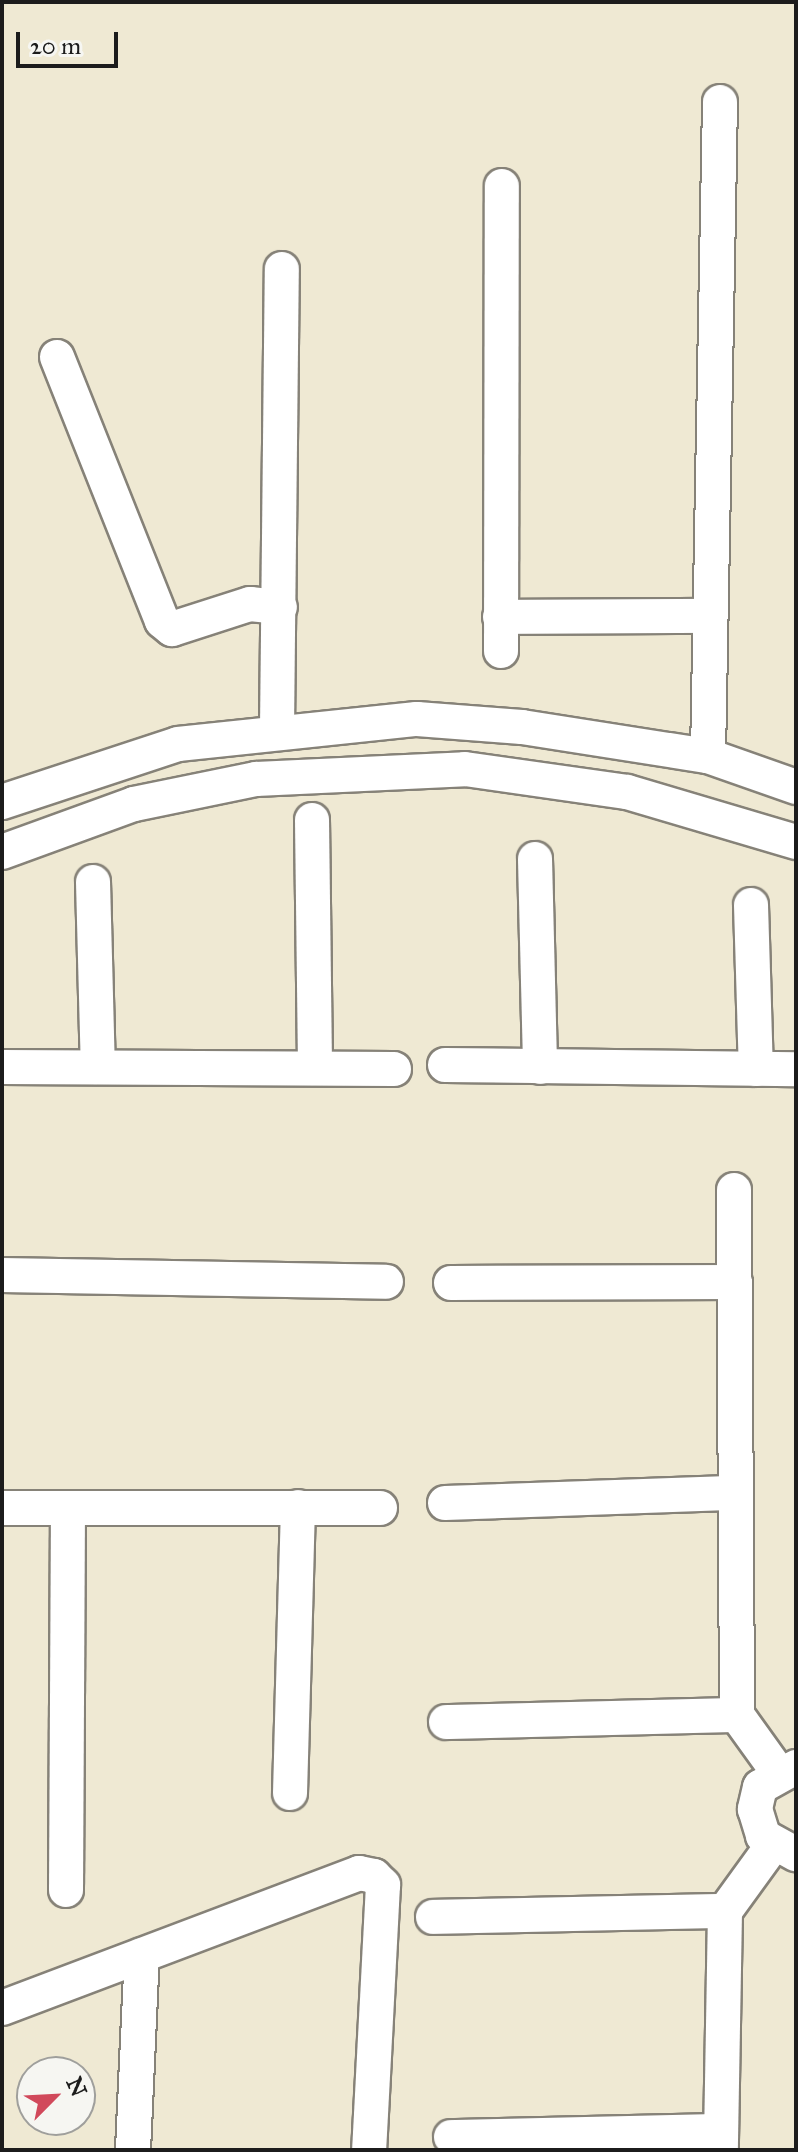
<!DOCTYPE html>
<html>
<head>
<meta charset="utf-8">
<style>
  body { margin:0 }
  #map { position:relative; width:798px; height:2152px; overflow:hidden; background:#efe9d3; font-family:"IM FELL Great Primer",serif }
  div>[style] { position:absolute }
  .roads { filter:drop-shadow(2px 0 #868278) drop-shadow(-2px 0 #868278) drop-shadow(0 2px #868278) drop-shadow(0 -2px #868278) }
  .street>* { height:34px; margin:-17px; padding:0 17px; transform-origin:17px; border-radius:17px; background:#fff }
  span { translate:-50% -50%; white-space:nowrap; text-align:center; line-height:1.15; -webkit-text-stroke:6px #f6f6f2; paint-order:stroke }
  .frame { position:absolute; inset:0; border:4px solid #1c1c1c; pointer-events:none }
  .north { position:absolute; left:16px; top:2056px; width:80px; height:80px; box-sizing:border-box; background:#f6f6f2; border:2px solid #9f9f9c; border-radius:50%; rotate:66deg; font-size:22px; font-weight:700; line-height:32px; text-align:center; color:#1c1c1c }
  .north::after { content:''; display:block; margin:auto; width:28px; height:36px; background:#d1495b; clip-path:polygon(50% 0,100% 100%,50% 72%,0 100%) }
  .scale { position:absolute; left:16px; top:32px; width:102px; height:36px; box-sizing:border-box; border:4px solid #1c1c1c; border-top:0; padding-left:10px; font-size:24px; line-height:28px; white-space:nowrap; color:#1c1c1c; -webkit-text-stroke:6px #f6f6f2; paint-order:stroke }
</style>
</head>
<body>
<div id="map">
  <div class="roads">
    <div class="street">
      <div style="left:57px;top:357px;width:284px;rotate:68.3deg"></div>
      <div style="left:162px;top:621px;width:13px;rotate:39deg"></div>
      <div style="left:172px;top:629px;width:82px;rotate:-17.8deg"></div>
      <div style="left:250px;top:604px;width:30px;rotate:6deg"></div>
      <div style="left:500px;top:617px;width:209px;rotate:-0.3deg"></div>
      <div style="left:501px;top:651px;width:465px;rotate:-89.9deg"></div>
      <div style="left:277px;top:729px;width:460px;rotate:-89.4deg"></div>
      <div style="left:708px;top:756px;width:654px;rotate:-88.95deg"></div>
      <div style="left:2px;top:802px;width:185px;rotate:-18.2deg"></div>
      <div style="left:178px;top:744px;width:240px;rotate:-6deg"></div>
      <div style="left:417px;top:719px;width:105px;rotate:4.4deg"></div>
      <div style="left:522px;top:727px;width:188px;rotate:8.9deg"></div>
      <div style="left:708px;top:756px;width:93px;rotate:19.4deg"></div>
      <div style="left:312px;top:820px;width:248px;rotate:89.3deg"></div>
      <div style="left:2px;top:852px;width:140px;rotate:-20deg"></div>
      <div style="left:134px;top:804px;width:125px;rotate:-11.6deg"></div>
      <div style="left:256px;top:779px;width:209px;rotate:-2.7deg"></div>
      <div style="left:465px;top:769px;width:164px;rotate:8.1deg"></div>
      <div style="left:627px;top:792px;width:176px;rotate:16.5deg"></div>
      <div style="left:535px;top:859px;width:208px;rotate:88.6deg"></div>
      <div style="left:93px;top:882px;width:185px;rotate:88.5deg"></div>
      <div style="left:751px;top:905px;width:164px;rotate:88.3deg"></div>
      <div style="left:445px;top:1065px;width:351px;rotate:0.7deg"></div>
      <div style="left:2px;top:1067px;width:392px;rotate:0.3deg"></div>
      <div style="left:734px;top:1190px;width:525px;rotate:89.67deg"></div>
      <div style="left:737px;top:1715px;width:70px;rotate:54.3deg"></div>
      <div style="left:2px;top:1275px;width:384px;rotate:1deg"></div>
      <div style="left:451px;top:1283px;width:284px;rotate:-0.2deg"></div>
      <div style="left:445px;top:1503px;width:291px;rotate:-2deg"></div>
      <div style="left:2px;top:1508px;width:378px"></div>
      <div style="left:446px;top:1722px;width:291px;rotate:-1.4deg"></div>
      <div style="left:796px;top:1767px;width:41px;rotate:150.9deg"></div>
      <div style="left:760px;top:1787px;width:23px;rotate:103deg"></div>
      <div style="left:755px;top:1809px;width:28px;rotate:73deg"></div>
      <div style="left:763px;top:1836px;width:38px;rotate:29deg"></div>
      <div style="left:290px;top:1793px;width:286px;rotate:-88.4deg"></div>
      <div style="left:66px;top:1890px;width:381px;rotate:-89.7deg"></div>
      <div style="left:725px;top:1911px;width:80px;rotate:-54.1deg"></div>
      <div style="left:433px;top:1917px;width:292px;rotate:-1.2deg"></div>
      <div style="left:725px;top:1911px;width:239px;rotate:91deg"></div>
      <div style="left:2px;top:2008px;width:382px;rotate:-20.7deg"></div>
      <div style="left:359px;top:1873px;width:15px;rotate:11deg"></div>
      <div style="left:374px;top:1876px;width:13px;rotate:45deg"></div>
      <div style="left:383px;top:1885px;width:265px;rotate:93deg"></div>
      <div style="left:451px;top:2137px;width:270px;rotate:-1.3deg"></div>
      <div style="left:133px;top:2150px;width:195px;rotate:-87.4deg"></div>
    </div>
  </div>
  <div class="frame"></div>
  <div class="north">N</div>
  <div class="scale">20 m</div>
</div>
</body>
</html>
